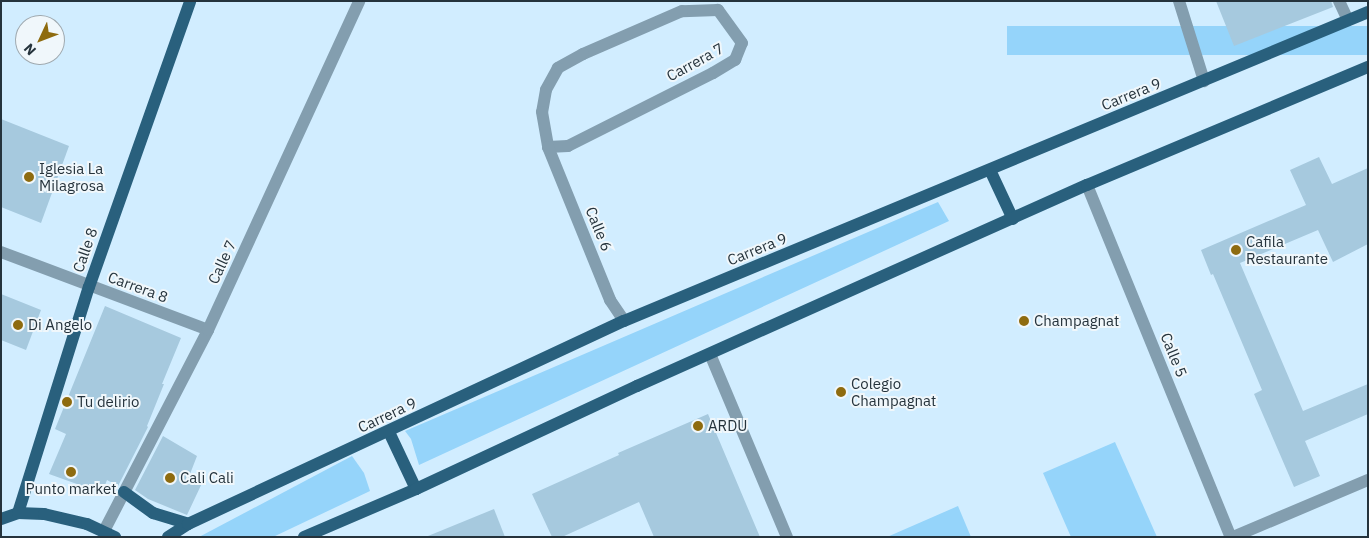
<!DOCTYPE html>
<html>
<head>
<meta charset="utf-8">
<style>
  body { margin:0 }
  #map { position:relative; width:1369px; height:538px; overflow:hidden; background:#d1edff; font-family:"IBM Plex Sans",sans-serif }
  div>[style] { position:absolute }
  .green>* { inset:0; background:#95d4fa; transform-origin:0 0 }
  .building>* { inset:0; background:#a6c9de }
  .minor>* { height:12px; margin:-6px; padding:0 6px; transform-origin:6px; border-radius:6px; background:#839eaf }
  .major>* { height:12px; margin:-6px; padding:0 6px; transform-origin:6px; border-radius:6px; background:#29607d }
  .dots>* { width:14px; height:14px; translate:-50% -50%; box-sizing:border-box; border:2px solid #f0f7fb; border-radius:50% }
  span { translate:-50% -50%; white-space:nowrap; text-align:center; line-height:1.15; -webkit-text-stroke:4px #f0f7fb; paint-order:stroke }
  .street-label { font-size:15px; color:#25333c }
  .poi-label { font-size:15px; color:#25333c }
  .left { translate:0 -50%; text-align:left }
  .frame { position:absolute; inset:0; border:2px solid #25333c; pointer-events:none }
  .north { position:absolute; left:15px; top:15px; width:50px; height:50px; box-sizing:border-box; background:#f0f7fb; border:1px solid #9fa9af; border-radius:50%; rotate:227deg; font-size:14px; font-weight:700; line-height:20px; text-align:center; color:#25333c }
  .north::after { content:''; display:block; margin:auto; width:18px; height:22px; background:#8e6b0f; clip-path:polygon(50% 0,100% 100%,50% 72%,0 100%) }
</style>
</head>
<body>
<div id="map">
  <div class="green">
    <div style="left:1368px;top:26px;width:29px;height:361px;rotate:90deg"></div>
    <div style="clip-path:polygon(938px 202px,949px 221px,419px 465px,411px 439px,405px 431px)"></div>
    <div style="clip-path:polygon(1115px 442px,1157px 537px,1071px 537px,1043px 473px)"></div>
    <div style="clip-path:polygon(352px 456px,364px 473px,370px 491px,273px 537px,199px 537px)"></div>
    <div style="clip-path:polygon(958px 506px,971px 537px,887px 537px)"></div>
  </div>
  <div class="building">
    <div style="clip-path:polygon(1216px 1px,1331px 1px,1333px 7px,1234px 46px)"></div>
    <div style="clip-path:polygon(1px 119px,69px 146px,41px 223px,1px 207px)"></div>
    <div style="clip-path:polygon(1319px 157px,1332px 184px,1368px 168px,1368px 244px,1333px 262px,1318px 230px,1240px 263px,1303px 411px,1368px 384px,1368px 414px,1305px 441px,1320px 476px,1294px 487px,1254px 394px,1262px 390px,1213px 274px,1211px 275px,1201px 250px,1306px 205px,1290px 170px)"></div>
    <div style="clip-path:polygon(1px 294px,41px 310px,26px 350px,1px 340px)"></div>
    <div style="clip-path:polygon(105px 306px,181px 338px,162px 384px,164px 384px,147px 426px,148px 427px,118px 486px,107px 480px,102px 493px,49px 474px,66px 434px,55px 429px)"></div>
    <div style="clip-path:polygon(708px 414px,760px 537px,654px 537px,639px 502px,562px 537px,552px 537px,532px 494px,619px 455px,618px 453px)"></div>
    <div style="clip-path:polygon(163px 436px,197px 456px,190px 474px,203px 481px,187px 515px,148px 499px,135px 490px)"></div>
    <div style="clip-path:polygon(494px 509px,505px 537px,428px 537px,428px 536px)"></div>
  </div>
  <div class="minor">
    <div style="left:1179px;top:1px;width:84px;rotate:72.6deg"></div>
    <div style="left:1339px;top:1px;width:21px;rotate:65deg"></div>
    <div style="left:548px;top:147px;width:20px;rotate:-3deg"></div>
    <div style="left:568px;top:146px;width:162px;rotate:-26.7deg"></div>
    <div style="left:713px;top:73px;width:26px;rotate:-31deg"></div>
    <div style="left:735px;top:60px;width:18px;rotate:-68deg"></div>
    <div style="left:742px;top:43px;width:41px;rotate:-126deg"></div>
    <div style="left:718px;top:10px;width:36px;rotate:178deg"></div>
    <div style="left:682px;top:11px;width:108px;rotate:156.5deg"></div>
    <div style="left:583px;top:54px;width:29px;rotate:151deg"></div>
    <div style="left:558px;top:68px;width:25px;rotate:119deg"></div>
    <div style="left:546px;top:90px;width:22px;rotate:100deg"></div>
    <div style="left:542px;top:112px;width:36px;rotate:80deg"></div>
    <div style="left:548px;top:147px;width:165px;rotate:67.9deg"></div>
    <div style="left:610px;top:300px;width:25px;rotate:56deg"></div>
    <div style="left:1087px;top:185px;width:380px;rotate:67.8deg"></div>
    <div style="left:1px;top:252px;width:221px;rotate:20.6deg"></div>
    <div style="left:710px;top:354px;width:199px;rotate:67.2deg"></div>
    <div style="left:104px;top:531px;width:226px;rotate:-62.6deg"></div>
    <div style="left:208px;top:330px;width:362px;rotate:-65.3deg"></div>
    <div style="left:1233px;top:537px;width:147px;rotate:-22.9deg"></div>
  </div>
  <div class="major">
    <div style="left:990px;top:170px;width:54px;rotate:64.9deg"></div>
    <div style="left:389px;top:432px;width:63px;rotate:64.7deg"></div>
    <div style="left:124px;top:492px;width:36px;rotate:36deg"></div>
    <div style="left:153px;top:513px;width:37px;rotate:17deg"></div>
    <div style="left:18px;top:513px;width:237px;rotate:-72.6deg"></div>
    <div style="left:89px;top:287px;width:303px;rotate:-70.5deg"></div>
    <div style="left:1px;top:519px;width:18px;rotate:-19deg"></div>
    <div style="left:18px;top:513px;width:26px;rotate:2deg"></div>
    <div style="left:44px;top:514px;width:44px;rotate:13.1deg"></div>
    <div style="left:87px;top:524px;width:31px;rotate:25deg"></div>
    <div style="left:168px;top:537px;width:24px;rotate:-33deg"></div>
    <div style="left:188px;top:524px;width:481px;rotate:-25deg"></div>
    <div style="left:624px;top:321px;width:806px;rotate:-22.55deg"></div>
    <div style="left:304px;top:537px;width:122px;rotate:-23.2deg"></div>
    <div style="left:416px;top:489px;width:244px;rotate:-25deg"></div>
    <div style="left:637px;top:386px;width:493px;rotate:-24.1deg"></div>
    <div style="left:1087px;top:185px;width:305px;rotate:-22.8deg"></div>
  </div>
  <div class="dots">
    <div style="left:29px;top:177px;background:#8e6b0f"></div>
    <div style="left:1236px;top:250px;background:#8e6b0f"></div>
    <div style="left:1024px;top:321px;background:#8e6b0f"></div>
    <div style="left:18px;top:325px;background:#8e6b0f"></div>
    <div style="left:841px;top:392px;background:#8e6b0f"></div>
    <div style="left:67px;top:402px;background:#8e6b0f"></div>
    <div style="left:698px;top:426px;background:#8e6b0f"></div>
    <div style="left:71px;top:472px;background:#8e6b0f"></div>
    <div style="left:170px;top:478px;background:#8e6b0f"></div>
  </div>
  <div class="street-label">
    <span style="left:695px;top:62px;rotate:-29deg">Carrera 7</span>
    <span style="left:1131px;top:94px;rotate:-22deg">Carrera 9</span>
    <span style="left:599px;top:229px;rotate:68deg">Calle 6</span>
    <span style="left:757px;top:249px;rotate:-22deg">Carrera 9</span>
    <span style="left:85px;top:250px;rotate:-71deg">Calle 8</span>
    <span style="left:222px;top:262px;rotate:-65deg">Calle 7</span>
    <span style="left:138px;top:287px;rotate:20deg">Carrera 8</span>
    <span style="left:1174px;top:355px;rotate:68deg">Calle 5</span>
    <span style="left:387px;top:415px;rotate:-25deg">Carrera 9</span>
  </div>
  <div class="poi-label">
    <span class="left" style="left:39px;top:177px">Iglesia La<br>Milagrosa</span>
    <span class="left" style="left:1246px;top:250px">Cafila<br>Restaurante</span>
    <span class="left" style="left:1034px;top:321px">Champagnat</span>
    <span class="left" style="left:28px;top:325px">Di Angelo</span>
    <span class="left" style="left:851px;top:392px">Colegio<br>Champagnat</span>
    <span class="left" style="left:77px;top:402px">Tu delirio</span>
    <span class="left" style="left:708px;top:426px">ARDU</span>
    <span class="left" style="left:180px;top:478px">Cali Cali</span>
    <span style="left:71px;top:489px">Punto market</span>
  </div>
  <div class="frame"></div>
  <div class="north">N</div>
</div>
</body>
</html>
